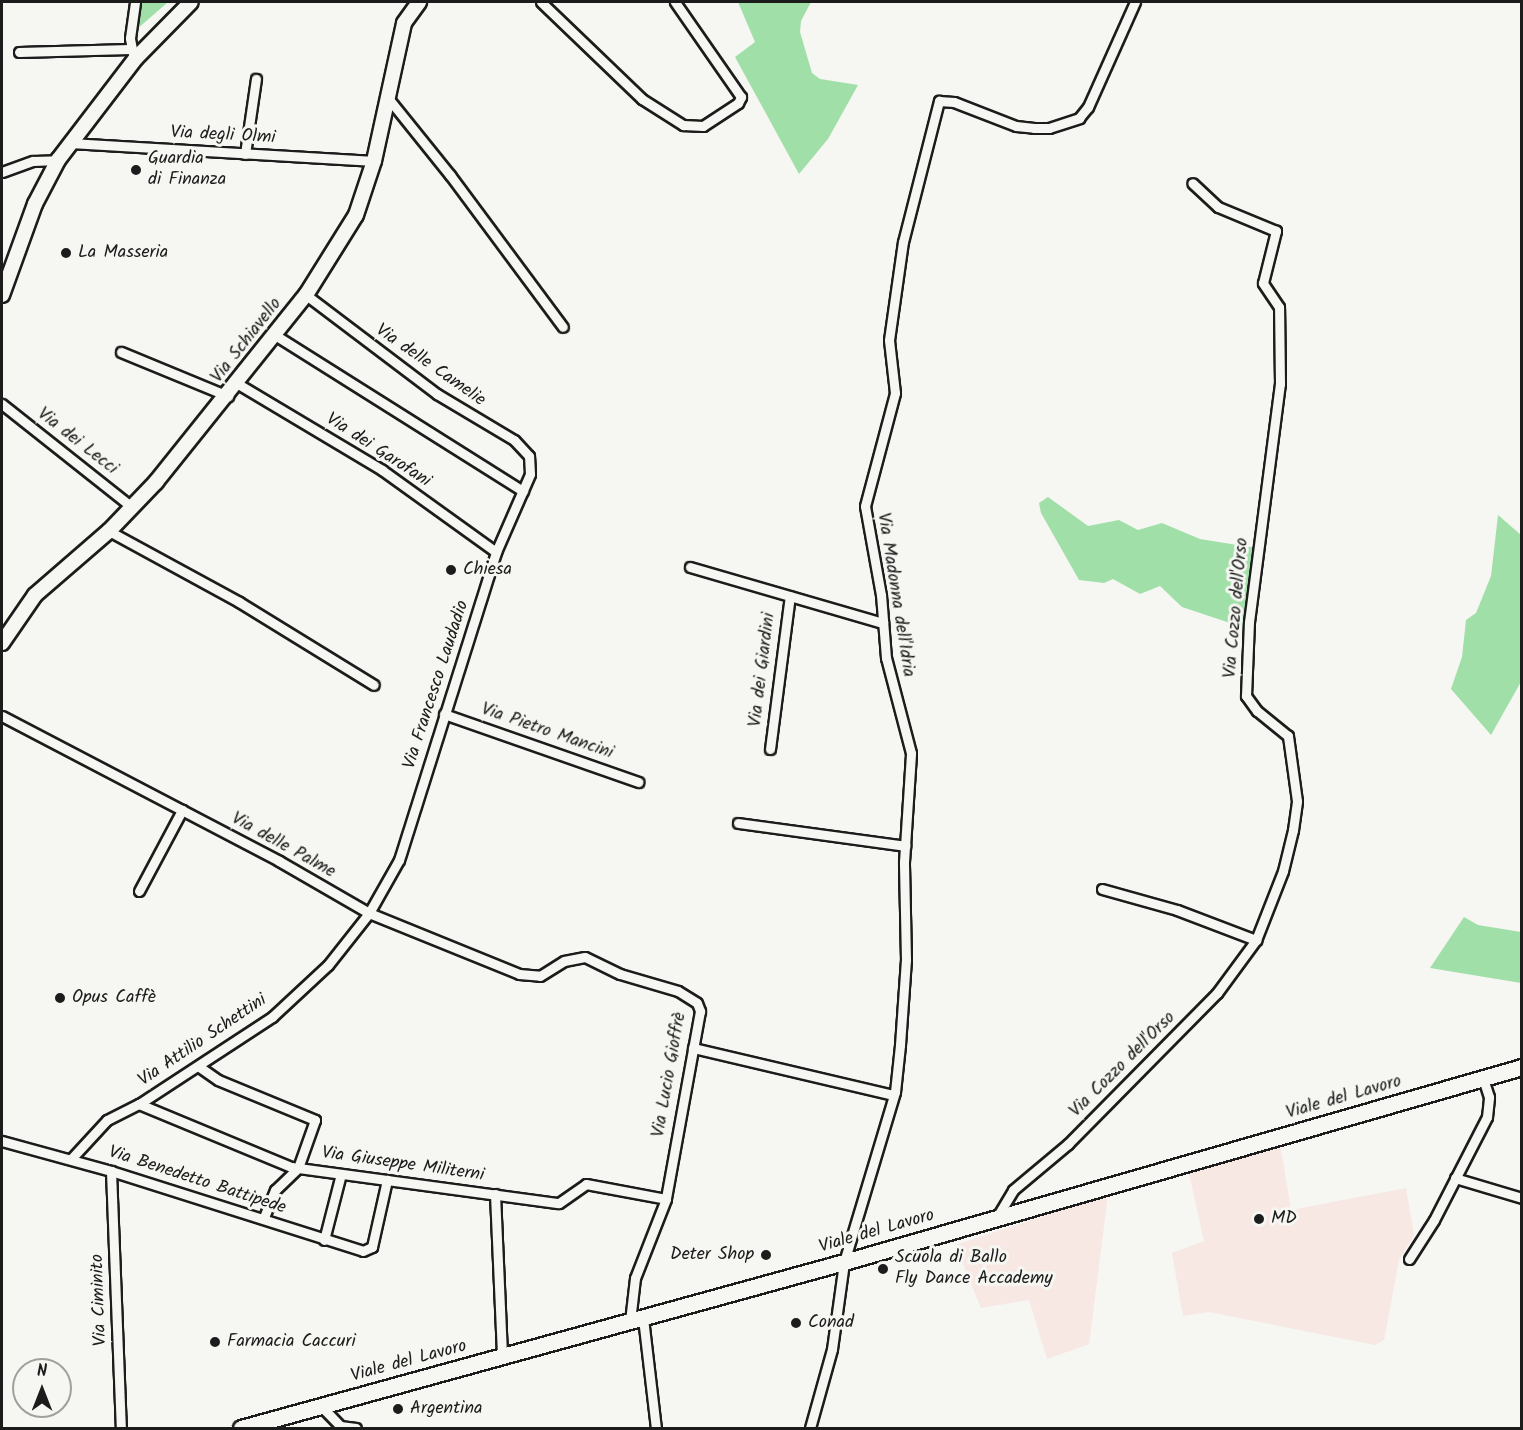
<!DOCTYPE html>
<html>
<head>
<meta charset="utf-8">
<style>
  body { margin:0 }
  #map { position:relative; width:1523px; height:1430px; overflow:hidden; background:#f6f6f2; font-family:Kalam,sans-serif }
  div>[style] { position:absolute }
  .built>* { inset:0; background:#f7e8e3 }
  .green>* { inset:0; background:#a1dfa8 }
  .roads { filter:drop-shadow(2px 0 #1c1c1c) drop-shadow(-2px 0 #1c1c1c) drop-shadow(0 2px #1c1c1c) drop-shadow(0 -2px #1c1c1c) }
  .street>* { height:9px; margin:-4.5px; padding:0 4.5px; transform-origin:4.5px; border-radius:4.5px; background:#f6f6f2 }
  .secondary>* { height:14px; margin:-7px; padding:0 7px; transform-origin:7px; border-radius:7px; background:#f6f6f2 }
  .primary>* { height:15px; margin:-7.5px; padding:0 7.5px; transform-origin:7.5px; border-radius:7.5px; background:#f6f6f2 }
  .dots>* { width:16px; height:16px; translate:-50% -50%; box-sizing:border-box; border:3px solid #f6f6f2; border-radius:50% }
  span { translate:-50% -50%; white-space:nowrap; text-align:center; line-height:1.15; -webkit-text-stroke:6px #f6f6f2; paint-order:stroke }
  .street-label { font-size:18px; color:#1c1c1c }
  .poi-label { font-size:18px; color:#1c1c1c }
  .left { translate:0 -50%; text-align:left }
  .right { translate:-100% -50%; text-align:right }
  .frame { position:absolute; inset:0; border:3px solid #1c1c1c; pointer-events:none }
  .north { position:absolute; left:12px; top:1358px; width:60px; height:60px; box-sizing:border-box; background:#f6f6f2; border:2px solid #9f9f9c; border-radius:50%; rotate:0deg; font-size:16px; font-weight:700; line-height:24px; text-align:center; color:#1c1c1c }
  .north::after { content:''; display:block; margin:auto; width:21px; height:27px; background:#1c1c1c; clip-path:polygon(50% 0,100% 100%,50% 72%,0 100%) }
</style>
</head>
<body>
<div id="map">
  <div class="built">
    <div style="clip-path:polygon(1280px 1143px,1291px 1210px,1406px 1188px,1414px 1235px,1399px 1260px,1384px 1340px,1375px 1345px,1209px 1312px,1183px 1316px,1172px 1253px,1204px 1241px,1188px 1169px)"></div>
    <div style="clip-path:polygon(1108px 1195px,1089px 1344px,1047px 1359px,1029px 1300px,981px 1308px,955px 1245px)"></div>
  </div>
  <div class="green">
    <div style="clip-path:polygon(139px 2px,168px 2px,136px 30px)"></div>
    <div style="clip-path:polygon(738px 2px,811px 2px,801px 21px,800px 32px,812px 73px,820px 79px,858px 85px,828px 139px,799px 174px,735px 57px,755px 42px)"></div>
    <div style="clip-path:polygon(1048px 497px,1088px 526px,1119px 520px,1138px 530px,1162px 523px,1200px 539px,1256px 548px,1245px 628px,1182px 607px,1160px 586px,1140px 594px,1113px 579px,1104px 583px,1079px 580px,1041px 513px,1039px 503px)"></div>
    <div style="clip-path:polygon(1498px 515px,1521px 535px,1522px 680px,1491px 735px,1451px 689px,1462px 657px,1466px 620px,1476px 613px,1491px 576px)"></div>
    <div style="clip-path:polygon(1464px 917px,1478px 925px,1521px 932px,1521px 983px,1430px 968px)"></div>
  </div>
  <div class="roads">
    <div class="street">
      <div style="left:541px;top:2px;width:140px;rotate:43.8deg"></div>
      <div style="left:642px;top:99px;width:49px;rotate:32.4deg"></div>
      <div style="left:683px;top:125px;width:20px;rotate:3deg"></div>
      <div style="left:703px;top:126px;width:42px;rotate:-33.3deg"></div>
      <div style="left:738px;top:103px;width:7px;rotate:-63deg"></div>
      <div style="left:741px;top:97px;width:116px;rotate:-124.8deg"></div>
      <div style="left:19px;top:52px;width:111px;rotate:-1.5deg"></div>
      <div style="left:133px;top:54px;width:16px;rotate:-101deg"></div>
      <div style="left:130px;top:38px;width:36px;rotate:-82deg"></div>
      <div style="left:388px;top:98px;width:99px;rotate:51.2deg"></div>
      <div style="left:450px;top:175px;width:189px;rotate:53.4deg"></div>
      <div style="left:70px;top:143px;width:305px;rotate:3.4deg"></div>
      <div style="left:245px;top:154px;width:76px;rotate:-81.7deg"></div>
      <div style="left:2px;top:172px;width:33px;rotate:-20deg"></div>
      <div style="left:33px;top:161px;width:25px;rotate:-2deg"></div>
      <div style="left:275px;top:335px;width:293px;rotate:32.2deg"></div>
      <div style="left:121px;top:352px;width:116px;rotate:22.4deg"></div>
      <div style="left:238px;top:384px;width:168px;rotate:30.8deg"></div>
      <div style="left:382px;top:470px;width:140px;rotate:35.7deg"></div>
      <div style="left:2px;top:404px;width:166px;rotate:38.4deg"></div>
      <div style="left:109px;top:531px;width:148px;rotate:28.6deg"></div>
      <div style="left:239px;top:602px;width:158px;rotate:31.6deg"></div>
      <div style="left:690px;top:567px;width:201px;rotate:16.2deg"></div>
      <div style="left:444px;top:714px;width:206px;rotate:19.3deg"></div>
      <div style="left:2px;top:716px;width:313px;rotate:27.6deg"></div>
      <div style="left:279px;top:861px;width:104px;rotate:30deg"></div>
      <div style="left:369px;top:913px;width:162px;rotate:22.1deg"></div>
      <div style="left:519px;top:974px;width:21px;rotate:5deg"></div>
      <div style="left:540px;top:976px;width:28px;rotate:-32deg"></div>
      <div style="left:564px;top:961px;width:21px;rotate:-11deg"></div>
      <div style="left:585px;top:957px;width:39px;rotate:26deg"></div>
      <div style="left:620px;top:974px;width:60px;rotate:16.3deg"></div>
      <div style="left:678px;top:991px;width:22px;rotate:32deg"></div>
      <div style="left:697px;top:1003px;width:9px;rotate:69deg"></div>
      <div style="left:700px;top:1011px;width:191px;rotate:100.3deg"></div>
      <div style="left:666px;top:1199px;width:85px;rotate:111.4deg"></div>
      <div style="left:635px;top:1278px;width:43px;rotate:96.6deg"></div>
      <div style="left:770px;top:749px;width:154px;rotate:-82.6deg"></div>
      <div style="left:738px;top:823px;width:169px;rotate:7.8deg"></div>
      <div style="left:1102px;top:889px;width:78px;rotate:15.6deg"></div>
      <div style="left:1177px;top:910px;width:85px;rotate:20.8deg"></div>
      <div style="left:139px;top:891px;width:92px;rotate:-62deg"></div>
      <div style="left:693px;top:1048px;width:205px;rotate:13.2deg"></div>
      <div style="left:198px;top:1066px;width:24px;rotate:35deg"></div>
      <div style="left:218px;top:1080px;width:105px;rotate:22.4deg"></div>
      <div style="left:315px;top:1120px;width:51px;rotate:109.5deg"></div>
      <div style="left:298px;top:1168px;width:32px;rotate:136deg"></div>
      <div style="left:275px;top:1190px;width:31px;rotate:112deg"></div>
      <div style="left:139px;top:1104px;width:165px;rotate:22.5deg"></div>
      <div style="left:291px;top:1167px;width:270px;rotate:7.7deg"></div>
      <div style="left:559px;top:1203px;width:33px;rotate:-35deg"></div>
      <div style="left:586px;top:1184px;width:81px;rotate:10.6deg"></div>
      <div style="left:2px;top:1141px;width:113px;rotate:15.4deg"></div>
      <div style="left:111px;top:1171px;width:264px;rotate:17.6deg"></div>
      <div style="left:363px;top:1251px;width:10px;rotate:-24deg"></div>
      <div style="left:372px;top:1247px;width:69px;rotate:-77.4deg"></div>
      <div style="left:71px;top:1159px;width:53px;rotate:-47.3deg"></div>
      <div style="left:107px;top:1120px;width:36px;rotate:-27deg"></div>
      <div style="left:139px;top:1104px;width:159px;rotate:-33.2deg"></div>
      <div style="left:272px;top:1017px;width:76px;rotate:-42.9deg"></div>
      <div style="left:328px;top:965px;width:66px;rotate:-51.7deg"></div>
      <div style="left:369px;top:913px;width:61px;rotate:-60.5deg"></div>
      <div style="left:399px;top:860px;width:323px;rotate:-72.5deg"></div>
      <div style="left:496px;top:552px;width:85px;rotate:-66.4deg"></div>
      <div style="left:530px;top:474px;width:18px;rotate:-93deg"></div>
      <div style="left:529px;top:456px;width:22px;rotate:-133deg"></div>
      <div style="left:514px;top:440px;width:90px;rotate:-149.1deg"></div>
      <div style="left:437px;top:394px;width:164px;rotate:-142.9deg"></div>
      <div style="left:111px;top:1171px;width:257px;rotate:87.8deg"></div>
      <div style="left:1455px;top:1178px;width:70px;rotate:16.6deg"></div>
      <div style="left:495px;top:1194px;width:162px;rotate:87.5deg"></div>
      <div style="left:997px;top:1217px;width:31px;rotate:-59deg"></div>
      <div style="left:1013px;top:1190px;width:72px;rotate:-39.9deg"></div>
      <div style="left:1068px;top:1144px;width:212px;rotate:-45.4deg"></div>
      <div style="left:1217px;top:993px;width:66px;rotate:-53.7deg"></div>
      <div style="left:1256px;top:940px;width:74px;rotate:-68.6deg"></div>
      <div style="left:1283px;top:871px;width:42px;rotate:-76.3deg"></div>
      <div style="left:1293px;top:830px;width:29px;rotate:-82deg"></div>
      <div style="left:1297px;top:801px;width:66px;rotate:-97.9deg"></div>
      <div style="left:1288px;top:736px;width:40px;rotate:-141deg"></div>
      <div style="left:1257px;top:711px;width:19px;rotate:-126deg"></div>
      <div style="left:1246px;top:696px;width:74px;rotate:-87.7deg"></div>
      <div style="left:1249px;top:622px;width:240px;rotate:-82.6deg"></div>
      <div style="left:1280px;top:384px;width:77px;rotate:-90.7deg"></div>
      <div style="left:1279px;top:307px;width:29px;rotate:-124deg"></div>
      <div style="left:1263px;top:283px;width:54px;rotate:-76deg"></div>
      <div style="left:1276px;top:231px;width:63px;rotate:-157.5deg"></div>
      <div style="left:1218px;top:207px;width:35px;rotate:-137deg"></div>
      <div style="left:324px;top:1240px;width:68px;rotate:-75.6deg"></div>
      <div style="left:1409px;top:1259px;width:46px;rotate:-57.3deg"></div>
      <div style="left:1434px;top:1220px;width:116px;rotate:-62.8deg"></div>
      <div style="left:1487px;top:1117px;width:20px;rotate:-84deg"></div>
      <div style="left:1489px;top:1097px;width:20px;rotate:-108deg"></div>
      <div style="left:643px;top:1318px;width:111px;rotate:83.3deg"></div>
      <div style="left:321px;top:1406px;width:28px;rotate:46deg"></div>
      <div style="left:340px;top:1426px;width:16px;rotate:7deg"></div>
      <div style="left:810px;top:1428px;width:82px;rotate:-74.4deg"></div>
      <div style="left:832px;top:1349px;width:88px;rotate:-82.1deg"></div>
      <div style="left:844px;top:1262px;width:177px;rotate:-73.3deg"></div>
      <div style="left:895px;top:1092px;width:47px;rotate:-83.9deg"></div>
      <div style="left:900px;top:1045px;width:85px;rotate:-86deg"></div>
      <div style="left:906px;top:960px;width:98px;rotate:-91.2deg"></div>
      <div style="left:904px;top:862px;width:109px;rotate:-86.3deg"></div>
      <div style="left:911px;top:753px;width:98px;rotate:-104.7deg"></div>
      <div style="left:886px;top:658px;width:63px;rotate:-94.5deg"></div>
      <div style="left:881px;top:595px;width:90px;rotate:-100.2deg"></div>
      <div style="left:865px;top:506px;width:117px;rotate:-75.1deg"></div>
      <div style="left:895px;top:393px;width:53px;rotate:-96.5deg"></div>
      <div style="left:889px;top:340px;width:99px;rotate:-81.9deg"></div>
      <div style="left:903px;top:242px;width:146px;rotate:-75.7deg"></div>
      <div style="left:939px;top:101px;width:15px;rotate:4deg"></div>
      <div style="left:954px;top:102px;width:66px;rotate:21.2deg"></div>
      <div style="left:1016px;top:126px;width:18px;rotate:6deg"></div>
      <div style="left:1034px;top:128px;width:15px"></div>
      <div style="left:1049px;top:128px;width:32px;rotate:-18deg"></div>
      <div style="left:1079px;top:118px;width:14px;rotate:-51deg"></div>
      <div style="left:1088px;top:107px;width:115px;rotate:-65.9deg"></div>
    </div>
    <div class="secondary">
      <div style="left:2px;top:295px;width:97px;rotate:-70.1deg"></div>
      <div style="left:35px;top:204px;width:50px;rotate:-62.4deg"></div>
      <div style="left:58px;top:160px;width:128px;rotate:-52.6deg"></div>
      <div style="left:136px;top:58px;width:78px;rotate:-45.5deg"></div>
      <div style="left:2px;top:643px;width:58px;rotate:-55.5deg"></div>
      <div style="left:35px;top:595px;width:98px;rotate:-40.9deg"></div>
      <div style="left:109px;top:531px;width:68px;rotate:-46.2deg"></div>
      <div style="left:156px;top:482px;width:240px;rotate:-51.3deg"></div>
      <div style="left:306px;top:295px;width:94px;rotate:-58deg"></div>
      <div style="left:356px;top:215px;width:57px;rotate:-71.6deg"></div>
      <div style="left:374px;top:161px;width:141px;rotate:-77.7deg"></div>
      <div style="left:404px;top:23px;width:26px;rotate:-54deg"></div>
    </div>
    <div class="primary">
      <div style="left:241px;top:1428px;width:625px;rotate:-15.39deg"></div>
      <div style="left:844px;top:1262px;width:705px;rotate:-16.05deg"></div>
    </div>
  </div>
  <div class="dots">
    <div style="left:136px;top:170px;background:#1c1c1c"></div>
    <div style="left:66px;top:253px;background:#1c1c1c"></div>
    <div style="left:451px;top:570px;background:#1c1c1c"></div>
    <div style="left:60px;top:998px;background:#1c1c1c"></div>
    <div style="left:1259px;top:1219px;background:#1c1c1c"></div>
    <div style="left:766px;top:1255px;background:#1c1c1c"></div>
    <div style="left:883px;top:1269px;background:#1c1c1c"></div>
    <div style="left:796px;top:1323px;background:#1c1c1c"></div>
    <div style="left:215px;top:1342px;background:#1c1c1c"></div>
    <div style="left:398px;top:1409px;background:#1c1c1c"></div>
  </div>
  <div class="street-label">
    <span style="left:223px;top:136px;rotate:3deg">Via degli Olmi</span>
    <span style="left:247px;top:341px;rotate:-52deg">Via Schiavello</span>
    <span style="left:430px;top:366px;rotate:35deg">Via delle Camelie</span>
    <span style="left:77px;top:442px;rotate:38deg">Via dei Lecci</span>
    <span style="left:378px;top:451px;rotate:33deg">Via dei Garofani</span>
    <span style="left:895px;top:595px;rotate:81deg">Via Madonna dell'Idria</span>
    <span style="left:1237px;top:608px;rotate:-85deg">Via Cozzo dell'Orso</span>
    <span style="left:763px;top:670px;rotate:-83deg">Via dei Giardini</span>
    <span style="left:437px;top:685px;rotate:-72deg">Via Francesco Laudadio</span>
    <span style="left:547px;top:732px;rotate:19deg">Via Pietro Mancini</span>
    <span style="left:283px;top:846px;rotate:29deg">Via delle Palme</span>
    <span style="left:203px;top:1041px;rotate:-34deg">Via Attilio Schettini</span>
    <span style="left:1123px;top:1065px;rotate:-45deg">Via Cozzo dell'Orso</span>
    <span style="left:670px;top:1075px;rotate:-80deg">Via Lucio Gioffrè</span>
    <span style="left:1344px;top:1098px;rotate:-16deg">Viale del Lavoro</span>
    <span style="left:403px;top:1165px;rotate:8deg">Via Giuseppe Militerni</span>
    <span style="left:197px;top:1181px;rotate:18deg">Via Benedetto Battipede</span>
    <span style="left:877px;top:1232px;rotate:-16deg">Viale del Lavoro</span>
    <span style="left:100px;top:1300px;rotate:-92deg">Via Ciminito</span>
    <span style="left:409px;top:1362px;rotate:-15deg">Viale del Lavoro</span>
  </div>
  <div class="poi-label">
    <span class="left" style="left:148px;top:170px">Guardia<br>di Finanza</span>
    <span class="left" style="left:78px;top:253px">La Masseria</span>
    <span class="left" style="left:463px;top:570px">Chiesa</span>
    <span class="left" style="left:72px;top:998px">Opus Caffè</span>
    <span class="left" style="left:1271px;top:1219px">MD</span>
    <span class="right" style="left:754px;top:1255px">Deter Shop</span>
    <span class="left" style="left:895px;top:1269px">Scuola di Ballo<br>Fly Dance Accademy</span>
    <span class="left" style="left:808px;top:1323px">Conad</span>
    <span class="left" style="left:227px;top:1342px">Farmacia Caccuri</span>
    <span class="left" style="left:410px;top:1409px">Argentina</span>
  </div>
  <div class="frame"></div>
  <div class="north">N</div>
</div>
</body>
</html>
